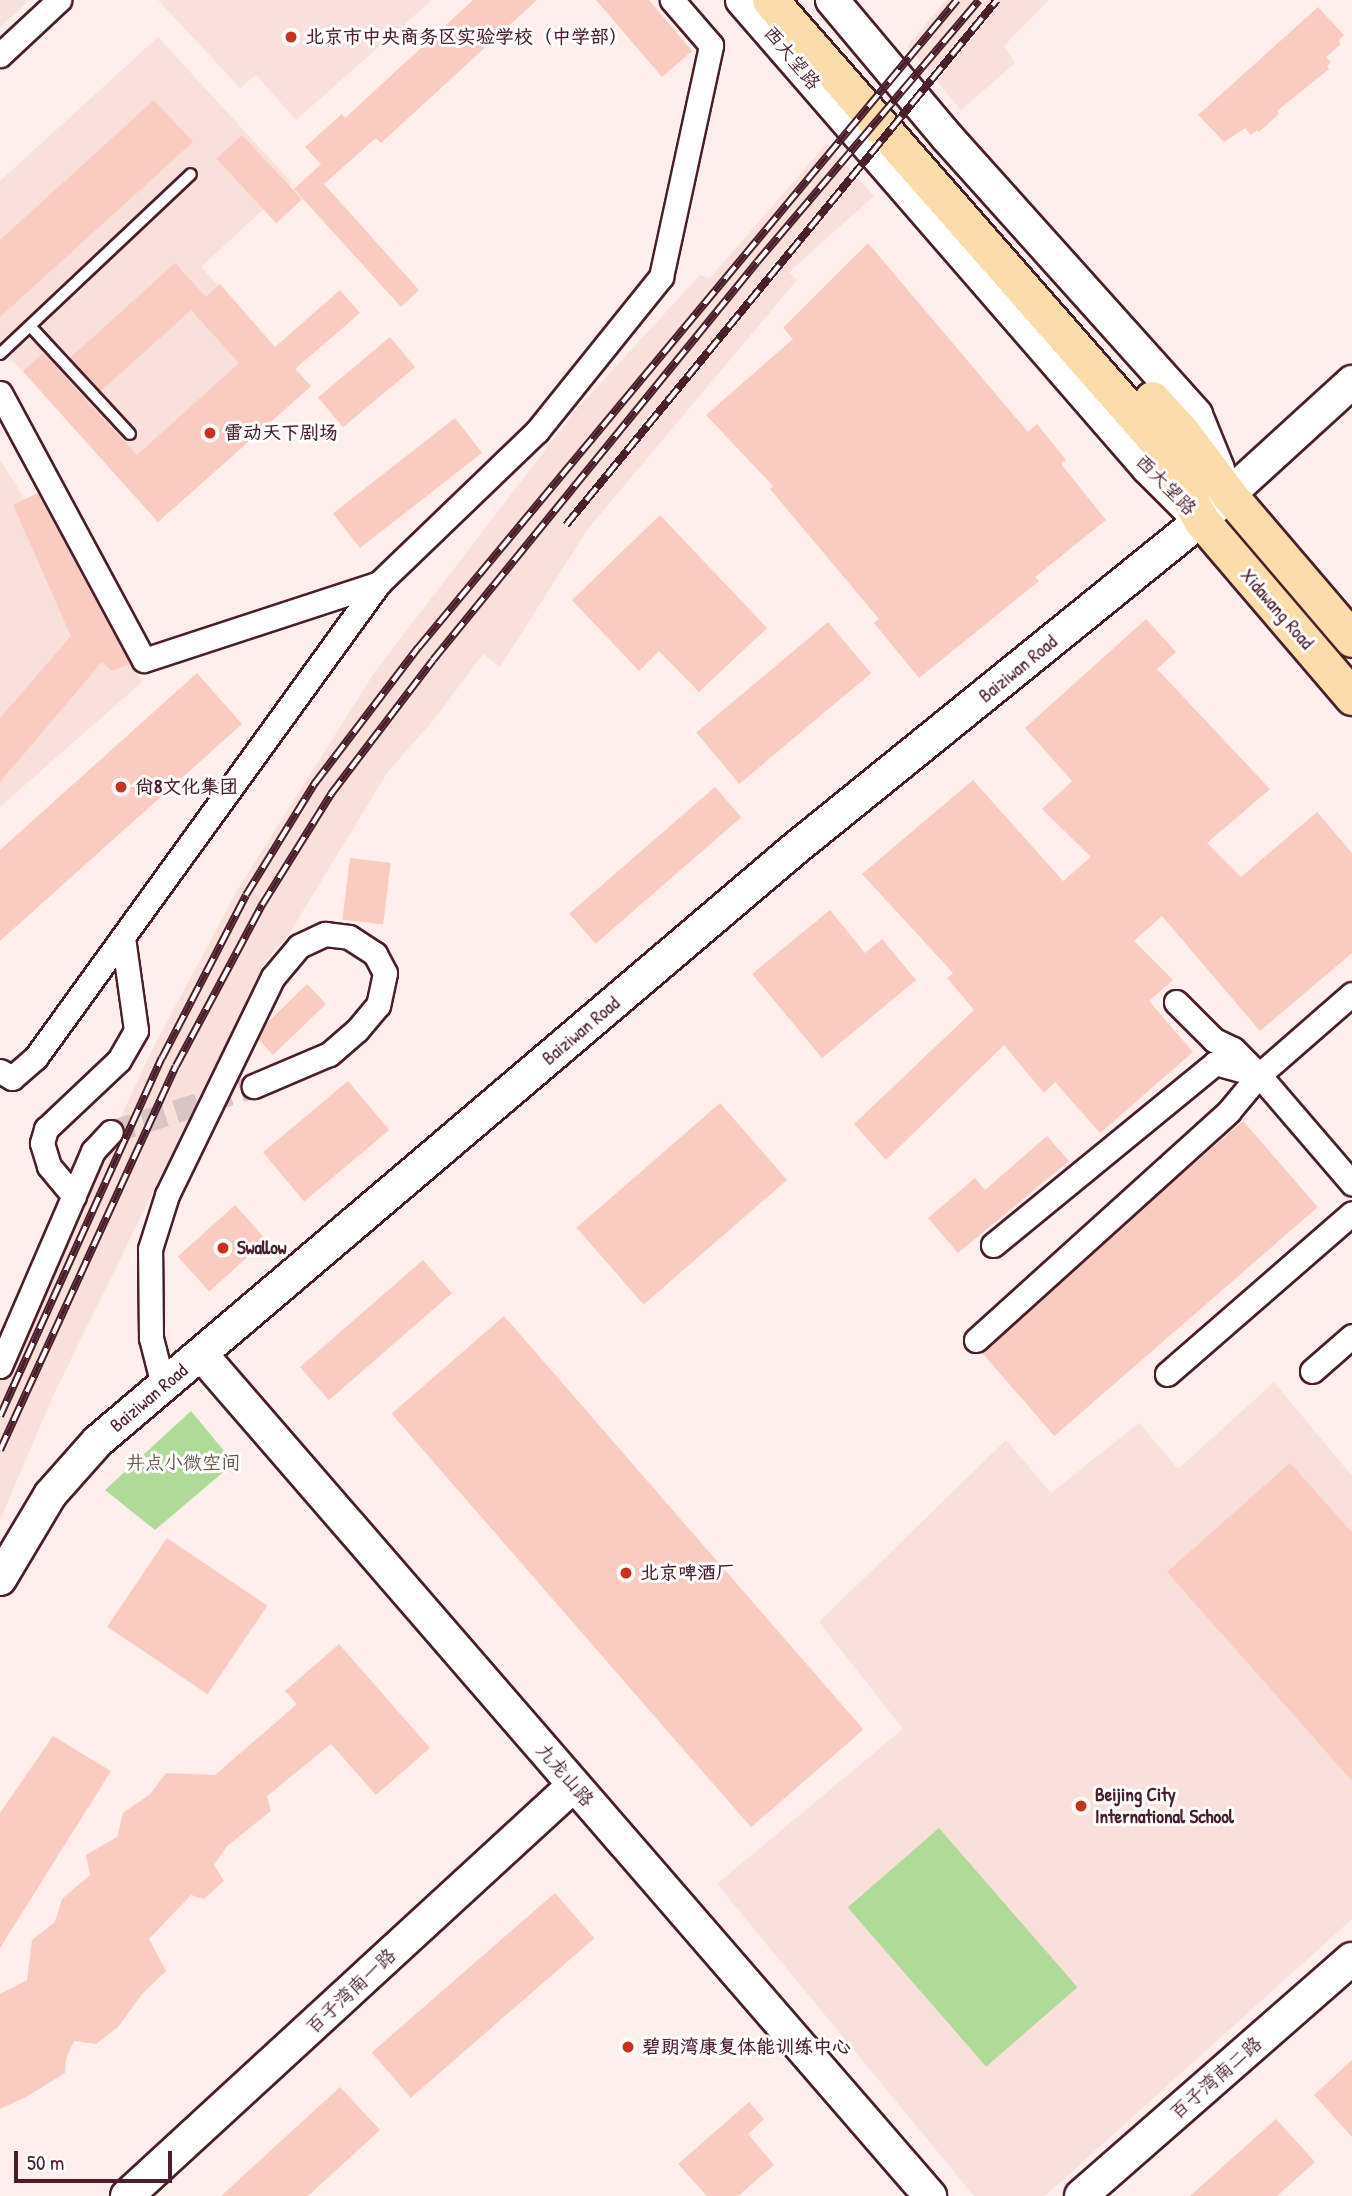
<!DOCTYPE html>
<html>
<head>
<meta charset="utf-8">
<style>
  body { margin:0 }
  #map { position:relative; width:1352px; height:2196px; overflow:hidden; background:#feefec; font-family:"Patrick Hand","LXGW WenKai TC",sans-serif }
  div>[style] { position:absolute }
  .built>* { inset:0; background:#f9e0db }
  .green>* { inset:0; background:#afda98; transform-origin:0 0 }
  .building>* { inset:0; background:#facbc0; transform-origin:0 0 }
  .street-tunnel>* { height:23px; margin-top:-11.5px; transform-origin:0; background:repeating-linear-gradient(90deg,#dac5c5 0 23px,transparent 0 34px) }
  .roads { filter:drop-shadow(2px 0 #4a1f2b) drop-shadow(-2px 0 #4a1f2b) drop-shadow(0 2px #4a1f2b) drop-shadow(0 -2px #4a1f2b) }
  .lane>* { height:10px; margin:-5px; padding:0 5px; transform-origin:5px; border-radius:5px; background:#fff }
  .street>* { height:23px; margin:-11.5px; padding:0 11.5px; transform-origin:11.5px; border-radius:11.5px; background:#fff }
  .secondary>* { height:32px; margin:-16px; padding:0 16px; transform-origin:16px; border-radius:16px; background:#fff }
  .primary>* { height:35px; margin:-17.5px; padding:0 17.5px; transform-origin:17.5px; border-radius:17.5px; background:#fbddab }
  .rail>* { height:8px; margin-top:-4px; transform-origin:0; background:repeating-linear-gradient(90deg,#fff 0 16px,#4a1f2b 0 32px); box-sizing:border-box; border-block:2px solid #4a1f2b }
  .dots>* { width:19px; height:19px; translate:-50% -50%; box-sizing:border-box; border:4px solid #fff; border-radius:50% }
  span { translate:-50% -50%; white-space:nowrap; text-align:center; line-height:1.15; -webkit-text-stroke:6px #fff; paint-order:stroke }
  .poi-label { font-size:19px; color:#4a1f2b; font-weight:700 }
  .left { translate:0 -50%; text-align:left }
  .street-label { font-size:19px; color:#4a1f2b }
  .park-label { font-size:19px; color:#68574c }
  .scale { position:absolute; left:14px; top:2151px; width:158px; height:32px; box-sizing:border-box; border:4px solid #4a1f2b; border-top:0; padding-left:9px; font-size:21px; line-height:24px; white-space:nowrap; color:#4a1f2b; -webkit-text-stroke:5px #fff; paint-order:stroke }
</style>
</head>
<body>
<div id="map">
  <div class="built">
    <div style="clip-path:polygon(0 0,29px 0,0 27px)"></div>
    <div style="clip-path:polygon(158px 0,432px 0,296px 120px,256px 75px,240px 88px)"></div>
    <div style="clip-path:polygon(946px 0,1049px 0,1004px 46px,1015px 63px,961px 110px,907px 46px)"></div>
    <div style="clip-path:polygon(158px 37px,292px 183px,201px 267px,311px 386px,158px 522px,0 347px,0 181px)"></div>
    <div style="clip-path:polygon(827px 143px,874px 196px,789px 272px,797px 280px,587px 530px,500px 667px,483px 654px,436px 717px,387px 773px,286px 939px,268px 957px,53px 1396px,0 1520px,0 1375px,152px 1050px,238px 889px,374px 673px,575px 411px,700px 275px,710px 278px)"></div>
    <div style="clip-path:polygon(0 460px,142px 682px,0 807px)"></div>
    <div style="clip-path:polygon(1274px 1382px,1352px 1476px,1352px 1919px,1045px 2196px,974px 2196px,717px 1884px,903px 1729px,819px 1622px,1006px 1440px,1051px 1493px,1139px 1423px,1178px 1469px)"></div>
  </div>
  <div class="green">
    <div style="clip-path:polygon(191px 1411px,234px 1463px,155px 1530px,105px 1490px)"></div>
    <div style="left:939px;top:1828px;width:211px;height:121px;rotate:49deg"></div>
  </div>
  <div class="building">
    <div style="clip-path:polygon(473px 0,537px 0,381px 143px,376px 138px,324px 184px,419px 290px,401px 307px,294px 189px,321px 164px,305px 147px,342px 114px,345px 118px)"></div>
    <div style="clip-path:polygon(596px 0,649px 0,692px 51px,662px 77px)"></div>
    <div style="clip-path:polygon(1318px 7px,1344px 35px,1339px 40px,1340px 45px,1326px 57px,1331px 62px,1327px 66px,1329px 69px,1277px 111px,1279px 114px,1259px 132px,1257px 130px,1251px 135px,1245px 128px,1224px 142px,1198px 115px)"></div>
    <div style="clip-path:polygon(154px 100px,193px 142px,0 317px,0 240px)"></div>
    <div style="left:242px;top:135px;width:88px;height:35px;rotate:47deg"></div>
    <div style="clip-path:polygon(868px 243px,1028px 432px,1037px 424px,1066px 460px,1061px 464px,1106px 520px,1035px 577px,1039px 581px,919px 678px,874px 623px,879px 619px,770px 489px,773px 486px,706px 415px,793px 339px,783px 328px)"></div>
    <div style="clip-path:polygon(175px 263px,206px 297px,220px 284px,275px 347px,340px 290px,360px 313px,295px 369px,311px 386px,158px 522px,23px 371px,43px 353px,137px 455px,239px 363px,191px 310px,101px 391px,70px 358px)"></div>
    <div style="left:390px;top:337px;width:39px;height:94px;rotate:50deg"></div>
    <div style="left:455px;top:418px;width:44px;height:155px;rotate:52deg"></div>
    <div style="clip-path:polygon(38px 493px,130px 664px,112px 671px,102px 662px,0 782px,0 718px,71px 636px,13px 505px)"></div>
    <div style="clip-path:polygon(660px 515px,767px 628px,699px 692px,659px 651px,639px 671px,572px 600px)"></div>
    <div style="clip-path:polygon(1146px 619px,1176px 652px,1157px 669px,1270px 789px,1207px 843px,1241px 877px,1317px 812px,1352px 853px,1352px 953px,1260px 1031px,1162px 916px,1134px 941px,1173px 980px,1149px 1001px,1193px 1052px,1100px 1133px,1055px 1082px,1044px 1093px,1004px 1045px,886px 1160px,854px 1124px,974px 1010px,947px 978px,953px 973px,862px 874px,973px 780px,1063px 881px,1091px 857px,1042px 809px,1072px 781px,1025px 728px)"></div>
    <div style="left:828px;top:622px;width:67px;height:172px;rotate:50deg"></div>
    <div style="clip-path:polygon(197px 673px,242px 724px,0 941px,0 850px)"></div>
    <div style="left:715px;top:787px;width:40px;height:193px;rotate:49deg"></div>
    <div style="left:350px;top:858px;width:41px;height:62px;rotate:7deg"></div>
    <div style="clip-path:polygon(830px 910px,865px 953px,882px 939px,916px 980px,822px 1058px,752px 974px)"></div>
    <div style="clip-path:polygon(307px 984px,326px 1004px,273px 1055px,258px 1039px,265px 1025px)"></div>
    <div style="left:348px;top:1081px;width:64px;height:111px;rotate:50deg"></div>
    <div style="left:720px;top:1103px;width:102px;height:190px;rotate:49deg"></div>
    <div style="left:1243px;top:1121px;width:114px;height:349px;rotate:49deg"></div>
    <div style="clip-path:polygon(1047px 1136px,1069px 1161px,958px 1253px,928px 1218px,975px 1178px,985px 1190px)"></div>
    <div style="left:235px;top:1205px;width:47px;height:77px;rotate:48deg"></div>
    <div style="left:423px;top:1260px;width:44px;height:163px;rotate:49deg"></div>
    <div style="left:504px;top:1316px;width:548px;height:149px;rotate:49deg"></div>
    <div style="clip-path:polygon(1290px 1463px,1352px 1532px,1352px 1781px,1167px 1572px)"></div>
    <div style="left:167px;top:1538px;width:121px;height:107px;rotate:34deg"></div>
    <div style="clip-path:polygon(339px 1644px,430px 1748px,376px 1795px,331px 1744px,267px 1796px,271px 1811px,227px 1846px,214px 1865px,224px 1881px,204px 1899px,191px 1895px,149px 1939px,166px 1971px,142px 1994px,118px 2027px,96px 2044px,74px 2041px,66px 2059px,65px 2073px,26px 2097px,0 2109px,0 1994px,27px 1980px,32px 1940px,55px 1922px,62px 1899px,90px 1875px,86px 1855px,117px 1837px,123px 1813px,150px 1794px,166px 1773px,215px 1775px,297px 1704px,285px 1691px)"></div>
    <div style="clip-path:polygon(53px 1736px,111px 1771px,0 1948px,0 1813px)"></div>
    <div style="left:555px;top:1893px;width:60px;height:243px;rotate:49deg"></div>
    <div style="clip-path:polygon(1352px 2060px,1352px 2137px,1314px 2095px)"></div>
    <div style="clip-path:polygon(340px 2087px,380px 2130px,308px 2196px,221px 2196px)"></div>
    <div style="clip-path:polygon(749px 2102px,764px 2119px,748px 2134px,774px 2165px,738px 2196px,707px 2196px,678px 2164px)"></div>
    <div style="clip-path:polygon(1276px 2119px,1315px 2162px,1277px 2196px,1190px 2196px)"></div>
  </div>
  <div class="street-tunnel">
    <div style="left:111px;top:1132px;width:150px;rotate:-17.8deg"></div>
  </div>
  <div class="roads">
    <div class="lane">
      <div style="left:30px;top:326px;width:147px;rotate:47.2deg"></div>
      <div style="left:0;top:354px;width:262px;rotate:-43.3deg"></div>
    </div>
    <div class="street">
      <div style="left:0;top:55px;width:81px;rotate:-43deg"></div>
      <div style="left:0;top:393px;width:303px;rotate:61.7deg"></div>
      <div style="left:144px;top:660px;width:247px;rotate:-18.1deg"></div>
      <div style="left:379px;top:583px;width:219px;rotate:-43.9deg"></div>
      <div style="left:537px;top:431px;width:198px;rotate:-51.2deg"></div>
      <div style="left:661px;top:277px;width:237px;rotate:-77.8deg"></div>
      <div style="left:711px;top:45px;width:60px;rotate:-130.9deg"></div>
      <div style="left:1176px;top:1002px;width:54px;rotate:45deg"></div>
      <div style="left:1214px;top:1040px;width:21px;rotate:25deg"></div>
      <div style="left:1233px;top:1049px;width:37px;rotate:45deg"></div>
      <div style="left:1259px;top:1075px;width:143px;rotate:49.3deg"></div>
      <div style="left:0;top:1071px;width:14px;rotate:30deg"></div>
      <div style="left:12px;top:1078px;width:32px;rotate:-41deg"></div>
      <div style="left:36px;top:1057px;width:585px;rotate:-54.11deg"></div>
      <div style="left:74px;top:1196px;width:39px;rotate:-130deg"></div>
      <div style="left:49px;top:1166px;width:24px;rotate:-107deg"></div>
      <div style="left:42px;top:1143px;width:15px;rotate:-74deg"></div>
      <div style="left:46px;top:1129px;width:100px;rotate:-43.4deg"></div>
      <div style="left:119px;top:1060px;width:34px;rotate:-60deg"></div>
      <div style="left:136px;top:1030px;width:93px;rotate:-98deg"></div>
      <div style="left:993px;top:1245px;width:287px;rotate:-39.3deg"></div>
      <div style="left:1215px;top:1063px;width:46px;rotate:15.3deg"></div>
      <div style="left:976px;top:1340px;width:341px;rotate:-42.1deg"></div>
      <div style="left:1229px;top:1111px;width:47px;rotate:-50.2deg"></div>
      <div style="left:1259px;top:1075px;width:123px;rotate:-41.1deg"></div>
      <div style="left:0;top:1366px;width:234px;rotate:-66.6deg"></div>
      <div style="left:93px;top:1151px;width:26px;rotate:-47deg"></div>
      <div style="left:1312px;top:1371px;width:53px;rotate:-41.2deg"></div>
      <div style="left:1167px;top:1374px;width:245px;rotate:-41deg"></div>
      <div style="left:163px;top:1385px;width:49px;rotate:-104.3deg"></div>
      <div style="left:151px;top:1338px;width:89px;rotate:-90.6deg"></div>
      <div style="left:150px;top:1249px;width:57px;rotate:-72.5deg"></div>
      <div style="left:167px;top:1195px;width:242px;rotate:-64.1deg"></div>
      <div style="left:273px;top:977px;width:40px;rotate:-50deg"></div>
      <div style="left:299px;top:946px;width:29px;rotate:-25deg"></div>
      <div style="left:325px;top:934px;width:24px;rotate:7deg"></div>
      <div style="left:349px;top:937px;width:31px;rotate:33deg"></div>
      <div style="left:375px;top:954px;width:21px;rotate:62deg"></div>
      <div style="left:385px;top:973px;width:33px;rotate:102deg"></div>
      <div style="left:378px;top:1005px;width:33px;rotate:130deg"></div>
      <div style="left:357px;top:1030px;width:37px;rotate:139deg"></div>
      <div style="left:329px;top:1054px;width:82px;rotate:156.9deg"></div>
    </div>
    <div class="secondary">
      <div style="left:742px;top:0;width:620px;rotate:49.06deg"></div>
      <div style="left:1148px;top:468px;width:59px;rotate:45deg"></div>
      <div style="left:832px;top:0;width:179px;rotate:50deg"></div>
      <div style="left:947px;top:137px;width:373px;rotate:48.1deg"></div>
      <div style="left:1196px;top:415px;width:58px;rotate:67.8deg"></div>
      <div style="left:201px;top:1354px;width:1114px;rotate:49.11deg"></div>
      <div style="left:0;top:1579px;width:98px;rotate:-59.2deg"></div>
      <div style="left:50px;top:1495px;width:72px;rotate:-48.4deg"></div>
      <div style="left:98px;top:1441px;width:917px;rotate:-40.36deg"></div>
      <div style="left:797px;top:847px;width:520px;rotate:-38.99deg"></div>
      <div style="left:1201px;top:520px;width:205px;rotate:-42.4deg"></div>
      <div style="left:127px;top:2196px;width:607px;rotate:-42.6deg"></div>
      <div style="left:1081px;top:2196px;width:360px;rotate:-41.2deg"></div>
    </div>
    <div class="primary">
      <div style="left:770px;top:0;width:595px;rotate:48.75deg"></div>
      <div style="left:1162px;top:447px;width:83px;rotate:61.9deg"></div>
      <div style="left:1201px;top:520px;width:233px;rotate:49.5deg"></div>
      <div style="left:1152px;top:399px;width:45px;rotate:47.7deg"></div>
      <div style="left:1182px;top:432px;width:80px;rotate:53.1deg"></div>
      <div style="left:1230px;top:496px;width:188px;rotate:49.5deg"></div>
    </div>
  </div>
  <div class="rail">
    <div style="left:566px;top:525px;width:679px;rotate:-50.62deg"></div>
    <div style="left:0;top:1416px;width:393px;rotate:-65.7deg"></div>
    <div style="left:162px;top:1058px;width:183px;rotate:-62.7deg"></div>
    <div style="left:246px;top:895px;width:132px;rotate:-58.4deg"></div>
    <div style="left:315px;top:783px;width:170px;rotate:-52.7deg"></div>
    <div style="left:418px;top:648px;width:843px;rotate:-50.25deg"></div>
    <div style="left:0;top:1450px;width:422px;rotate:-65.4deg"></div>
    <div style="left:176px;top:1066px;width:183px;rotate:-61.9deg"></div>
    <div style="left:262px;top:905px;width:131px;rotate:-58.1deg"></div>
    <div style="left:331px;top:794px;width:168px;rotate:-52.7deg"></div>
    <div style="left:433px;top:660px;width:513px;rotate:-50.85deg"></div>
    <div style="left:757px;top:262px;width:343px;rotate:-49.7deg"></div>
  </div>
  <div class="dots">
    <div style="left:291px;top:37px;background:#c8321e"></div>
    <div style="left:210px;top:433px;background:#c8321e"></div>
    <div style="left:121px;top:787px;background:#c8321e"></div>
    <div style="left:223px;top:1248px;background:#c8321e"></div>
    <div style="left:626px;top:1573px;background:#c8321e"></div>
    <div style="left:1081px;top:1806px;background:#c8321e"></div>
    <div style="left:628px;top:2047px;background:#c8321e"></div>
  </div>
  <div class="poi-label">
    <span class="left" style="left:305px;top:37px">北京市中央商务区实验学校（中学部）</span>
    <span class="left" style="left:224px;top:433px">雷动天下剧场</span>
    <span class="left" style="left:135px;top:787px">尚8文化集团</span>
    <span class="left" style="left:237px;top:1248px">Swallow</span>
    <span class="left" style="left:640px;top:1573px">北京啤酒厂</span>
    <span class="left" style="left:1095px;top:1806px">Beijing City<br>International School</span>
    <span class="left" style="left:642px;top:2047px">碧朗湾康复体能训练中心</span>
  </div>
  <div class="street-label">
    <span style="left:792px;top:58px;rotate:50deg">西大望路</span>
    <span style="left:1166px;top:485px;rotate:45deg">西大望路</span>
    <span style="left:1277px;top:609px;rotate:49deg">Xidawang Road</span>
    <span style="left:1018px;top:669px;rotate:-39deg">Baiziwan Road</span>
    <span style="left:581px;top:1031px;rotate:-40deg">Baiziwan Road</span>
    <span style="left:149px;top:1398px;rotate:-40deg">Baiziwan Road</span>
    <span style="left:565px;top:1775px;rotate:49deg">九龙山路</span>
    <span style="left:351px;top:1991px;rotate:-43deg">百子湾南一路</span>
    <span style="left:1216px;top:2078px;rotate:-41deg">百子湾南二路</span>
  </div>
  <div class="park-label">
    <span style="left:183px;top:1463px">井点小微空间</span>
  </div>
  <div class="scale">50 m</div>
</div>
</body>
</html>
